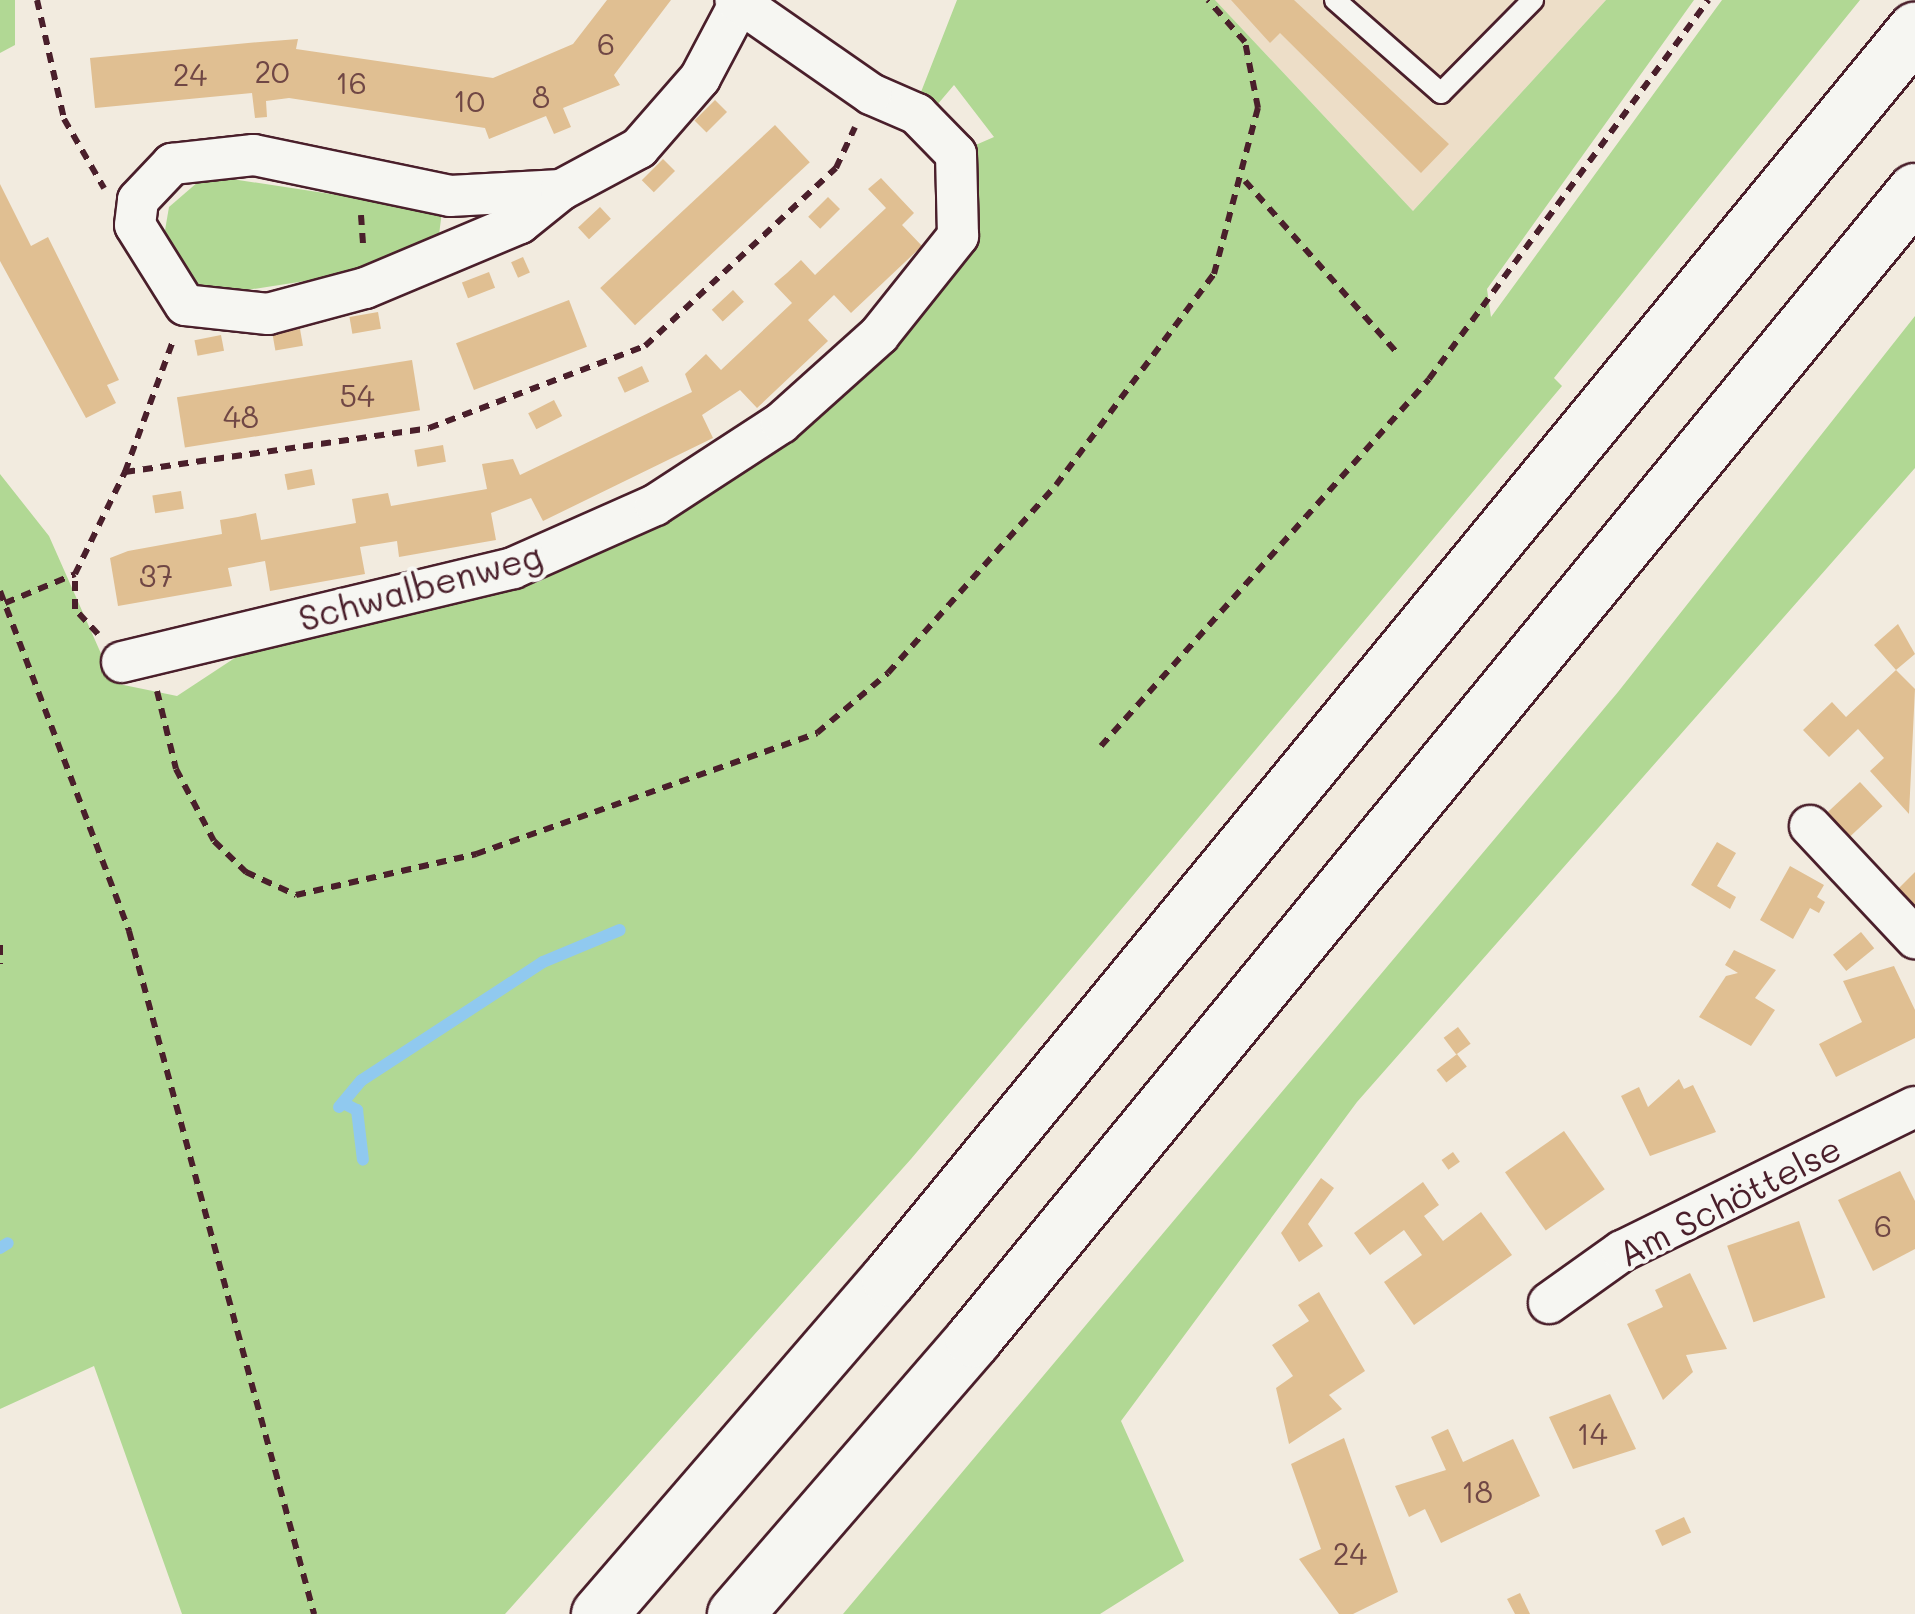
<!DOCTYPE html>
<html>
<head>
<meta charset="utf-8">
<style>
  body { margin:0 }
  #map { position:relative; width:1915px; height:1614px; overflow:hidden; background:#f2ebdf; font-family:Mali,sans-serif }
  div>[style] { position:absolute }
  .built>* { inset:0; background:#eddec8 }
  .green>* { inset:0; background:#b1d894 }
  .stream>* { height:12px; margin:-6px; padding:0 6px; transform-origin:6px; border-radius:6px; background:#90c9ef }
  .building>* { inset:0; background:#e0bf92; transform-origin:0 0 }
  .path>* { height:6px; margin-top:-3px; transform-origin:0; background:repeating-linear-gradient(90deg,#4a1f2b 0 10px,transparent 0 18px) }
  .roads { filter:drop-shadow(2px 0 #4a1f2b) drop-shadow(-2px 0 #4a1f2b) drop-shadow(0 2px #4a1f2b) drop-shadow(0 -2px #4a1f2b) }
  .service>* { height:20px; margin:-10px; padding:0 10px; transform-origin:10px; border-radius:10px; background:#f6f6f2 }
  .minor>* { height:40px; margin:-20px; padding:0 20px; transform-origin:20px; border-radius:20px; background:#f6f6f2 }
  .motorway>* { height:55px; margin:-27.5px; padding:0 27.5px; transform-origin:27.5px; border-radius:27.5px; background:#f6f6f2 }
  span { translate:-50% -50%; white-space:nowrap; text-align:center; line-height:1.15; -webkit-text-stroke:9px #f6f6f2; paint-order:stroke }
  .number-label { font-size:30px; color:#704745 }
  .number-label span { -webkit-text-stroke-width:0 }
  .street-label { font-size:35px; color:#4a1f2b }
</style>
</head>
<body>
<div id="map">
  <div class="built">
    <div style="clip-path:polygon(1215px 0,1606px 0,1413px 211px)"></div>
  </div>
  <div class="green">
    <div style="clip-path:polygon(0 0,15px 0,15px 45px,0 53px)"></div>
    <div style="clip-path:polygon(957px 0,1215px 0,1413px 211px,1606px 0,1694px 0,1487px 289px,1491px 317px,1722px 0,1860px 0,1554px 378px,1562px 386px,911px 1159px,505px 1614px,182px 1614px,94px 1366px,0 1409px,0 474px,49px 536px,114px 683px,177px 696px,274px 632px,676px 509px,977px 215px,971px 147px,994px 137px,954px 85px,937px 105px,921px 92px)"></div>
    <div style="clip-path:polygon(206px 175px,442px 211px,438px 243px,363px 272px,221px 294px,186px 280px,162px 248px,169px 207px)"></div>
    <div style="clip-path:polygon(1915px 316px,1915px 468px,1357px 1102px,1121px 1421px,1184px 1561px,1100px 1614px,843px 1614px,1618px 692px)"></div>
  </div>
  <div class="stream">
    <div style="left:343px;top:1103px;width:16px;rotate:27deg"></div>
    <div style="left:357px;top:1110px;width:50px;rotate:83.2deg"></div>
    <div style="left:339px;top:1107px;width:35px;rotate:-50deg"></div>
    <div style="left:362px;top:1080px;width:216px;rotate:-33.1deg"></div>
    <div style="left:543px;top:962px;width:83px;rotate:-22.6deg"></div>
    <div style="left:0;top:1248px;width:9px;rotate:-32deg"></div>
  </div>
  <div class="building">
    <div style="clip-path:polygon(607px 0,671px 0,614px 75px,620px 85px,563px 108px,571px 127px,554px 134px,546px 116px,489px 139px,485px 128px,289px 98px,266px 101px,267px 117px,255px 118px,252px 93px,95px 108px,90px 58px,248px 43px,298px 39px,296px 49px,493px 78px,573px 44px)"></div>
    <div style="clip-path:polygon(1231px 0,1294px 0,1449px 144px,1421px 173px,1280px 33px,1270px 43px)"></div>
    <div style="left:715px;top:100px;width:17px;height:29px;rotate:45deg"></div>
    <div style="left:775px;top:125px;width:51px;height:239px;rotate:47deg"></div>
    <div style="left:663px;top:159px;width:17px;height:30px;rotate:45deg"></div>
    <div style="clip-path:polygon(881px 178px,914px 213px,902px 225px,922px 246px,851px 313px,834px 295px,808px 320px,828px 341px,757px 408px,740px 390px,702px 415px,713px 438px,543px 521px,531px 498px,491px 513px,496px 540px,399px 557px,397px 541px,360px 547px,365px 574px,270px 591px,265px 561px,228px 568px,232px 586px,118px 606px,110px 558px,128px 551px,222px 534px,220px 520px,238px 517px,256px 513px,261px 540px,356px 523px,352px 499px,388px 493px,391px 506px,487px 489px,482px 464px,513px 459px,520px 475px,692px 392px,685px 374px,706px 354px,721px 370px,792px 303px,774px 284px,787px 273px,801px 260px,815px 275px,886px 208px,868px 189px)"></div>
    <div style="clip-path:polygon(0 184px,31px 246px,48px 237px,119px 380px,107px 385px,116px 403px,86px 418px,0 261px)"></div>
    <div style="left:828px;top:197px;width:17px;height:28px;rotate:45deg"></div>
    <div style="left:600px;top:207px;width:16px;height:30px;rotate:47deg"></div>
    <div style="left:523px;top:257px;width:17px;height:13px;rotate:66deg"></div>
    <div style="left:489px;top:272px;width:17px;height:29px;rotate:69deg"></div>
    <div style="left:733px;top:290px;width:16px;height:29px;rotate:47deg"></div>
    <div style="left:569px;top:300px;width:50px;height:121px;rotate:69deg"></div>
    <div style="left:378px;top:312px;width:17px;height:29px;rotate:80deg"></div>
    <div style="left:300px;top:329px;width:17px;height:28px;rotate:80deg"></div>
    <div style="left:221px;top:335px;width:16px;height:27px;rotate:79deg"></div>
    <div style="left:412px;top:360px;width:51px;height:238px;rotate:81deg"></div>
    <div style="left:642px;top:366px;width:17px;height:27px;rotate:65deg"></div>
    <div style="left:554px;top:400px;width:18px;height:29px;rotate:63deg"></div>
    <div style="left:443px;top:445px;width:17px;height:29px;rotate:80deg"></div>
    <div style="left:312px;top:469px;width:16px;height:28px;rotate:79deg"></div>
    <div style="left:181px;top:491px;width:18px;height:29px;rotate:81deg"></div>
    <div style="clip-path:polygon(1898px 624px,1915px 654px,1896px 670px,1874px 645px)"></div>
    <div style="clip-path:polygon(1896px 670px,1915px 689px,1909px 814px,1870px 771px,1884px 758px,1858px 729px,1829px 757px,1803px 730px,1832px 702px,1846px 717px)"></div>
    <div style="left:1860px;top:782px;width:33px;height:55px;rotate:47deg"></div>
    <div style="clip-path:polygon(1717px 842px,1736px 853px,1717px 886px,1736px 897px,1730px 909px,1691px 885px)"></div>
    <div style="clip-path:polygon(1790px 866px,1824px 885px,1817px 897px,1825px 902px,1819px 913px,1810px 908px,1793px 939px,1760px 920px)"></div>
    <div style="clip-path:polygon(1915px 872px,1915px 915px,1893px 894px)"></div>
    <div style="left:1861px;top:932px;width:21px;height:36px;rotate:51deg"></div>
    <div style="clip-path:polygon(1734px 950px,1776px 970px,1755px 998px,1775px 1010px,1751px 1046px,1699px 1017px,1726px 976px,1738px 973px,1725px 965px)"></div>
    <div style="clip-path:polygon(1894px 966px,1915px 1010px,1915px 1038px,1836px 1077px,1819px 1044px,1862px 1022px,1843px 981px)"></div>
    <div style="left:1458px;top:1027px;width:21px;height:18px;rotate:53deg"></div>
    <div style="left:1457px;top:1054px;width:16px;height:26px;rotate:52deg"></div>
    <div style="clip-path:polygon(1679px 1079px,1684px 1089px,1693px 1085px,1716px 1132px,1650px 1156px,1621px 1096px,1639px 1087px,1648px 1107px)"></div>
    <div style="left:1564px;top:1131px;width:71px;height:72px;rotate:55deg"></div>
    <div style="left:1453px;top:1152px;width:12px;height:14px;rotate:55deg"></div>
    <div style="clip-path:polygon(1900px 1171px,1915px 1201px,1915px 1249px,1873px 1271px,1838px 1200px)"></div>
    <div style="clip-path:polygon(1321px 1178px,1334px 1188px,1308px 1224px,1323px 1246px,1299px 1262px,1281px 1233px)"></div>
    <div style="clip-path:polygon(1423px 1182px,1439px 1205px,1424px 1216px,1443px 1241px,1481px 1212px,1512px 1255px,1414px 1325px,1384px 1282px,1422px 1255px,1404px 1230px,1370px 1255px,1354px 1233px)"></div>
    <div style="left:1799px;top:1221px;width:81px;height:76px;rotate:71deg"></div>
    <div style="clip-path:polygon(1690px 1273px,1727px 1349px,1686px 1355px,1693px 1372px,1663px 1400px,1627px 1324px,1663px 1307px,1655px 1290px)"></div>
    <div style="clip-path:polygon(1319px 1292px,1365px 1371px,1329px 1395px,1342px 1409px,1289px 1444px,1276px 1388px,1293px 1376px,1272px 1345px,1309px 1321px,1298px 1305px)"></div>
    <div style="clip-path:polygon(1610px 1394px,1636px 1449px,1573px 1469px,1549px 1417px)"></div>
    <div style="clip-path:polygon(1448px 1429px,1463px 1462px,1513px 1439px,1540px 1496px,1441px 1543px,1425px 1509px,1409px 1517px,1395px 1486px,1446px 1470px,1431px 1437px)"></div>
    <div style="clip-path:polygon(1344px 1438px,1398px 1592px,1353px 1614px,1339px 1614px,1299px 1559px,1321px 1549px,1291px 1464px)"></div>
    <div style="left:1684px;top:1517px;width:17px;height:32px;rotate:65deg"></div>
    <div style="clip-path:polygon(1520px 1593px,1530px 1614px,1515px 1614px,1507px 1599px)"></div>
  </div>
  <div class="path">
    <div style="left:37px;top:0;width:122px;rotate:77.2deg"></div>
    <div style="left:64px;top:119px;width:80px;rotate:59.9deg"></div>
    <div style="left:1245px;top:181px;width:232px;rotate:48.5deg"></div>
    <div style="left:361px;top:215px;width:32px;rotate:86deg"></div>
    <div style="left:125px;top:472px;width:140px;rotate:-69.9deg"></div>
    <div style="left:0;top:591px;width:364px;rotate:69.2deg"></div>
    <div style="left:129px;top:931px;width:708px;rotate:74.84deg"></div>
    <div style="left:5px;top:603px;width:76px;rotate:-22.5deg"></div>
    <div style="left:98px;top:634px;width:34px;rotate:-133deg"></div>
    <div style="left:75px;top:609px;width:35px;rotate:-90deg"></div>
    <div style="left:75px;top:574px;width:114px;rotate:-63.9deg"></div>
    <div style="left:125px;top:472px;width:307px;rotate:-8.2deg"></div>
    <div style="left:429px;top:428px;width:231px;rotate:-20.8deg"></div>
    <div style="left:645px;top:346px;width:261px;rotate:-43deg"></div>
    <div style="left:836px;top:168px;width:45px;rotate:-65.1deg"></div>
    <div style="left:157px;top:691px;width:80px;rotate:76.3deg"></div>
    <div style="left:176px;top:769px;width:81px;rotate:62.2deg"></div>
    <div style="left:214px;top:841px;width:45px;rotate:44.1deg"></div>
    <div style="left:246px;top:872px;width:55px;rotate:24.7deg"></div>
    <div style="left:296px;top:895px;width:185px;rotate:-12.8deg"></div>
    <div style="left:476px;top:854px;width:362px;rotate:-19.5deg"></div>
    <div style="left:817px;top:733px;width:93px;rotate:-40.2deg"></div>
    <div style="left:888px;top:673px;width:252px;rotate:-48.2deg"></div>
    <div style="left:1056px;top:485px;width:264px;rotate:-53.2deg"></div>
    <div style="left:1214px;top:274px;width:172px;rotate:-75.2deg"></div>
    <div style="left:1258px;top:108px;width:67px;rotate:-101.1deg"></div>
    <div style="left:1245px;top:42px;width:56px;rotate:-131.4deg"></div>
    <div style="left:1101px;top:746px;width:492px;rotate:-48.2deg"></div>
    <div style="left:1429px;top:379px;width:471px;rotate:-53.6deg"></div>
    <div style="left:0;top:945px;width:19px;rotate:90deg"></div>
  </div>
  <div class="roads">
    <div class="service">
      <div style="left:1335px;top:0;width:141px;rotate:41.3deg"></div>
      <div style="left:1441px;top:93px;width:131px;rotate:-45.3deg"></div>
    </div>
    <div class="minor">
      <div style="left:561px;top:190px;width:53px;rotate:141.2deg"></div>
      <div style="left:520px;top:223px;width:168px;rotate:157.2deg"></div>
      <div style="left:365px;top:288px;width:100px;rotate:165deg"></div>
      <div style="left:268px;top:314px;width:83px;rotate:-173.8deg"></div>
      <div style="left:185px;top:305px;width:94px;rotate:-122deg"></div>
      <div style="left:135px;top:225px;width:25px;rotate:-83deg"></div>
      <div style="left:138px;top:200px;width:50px;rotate:-46.6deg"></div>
      <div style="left:172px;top:164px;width:82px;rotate:-6.3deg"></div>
      <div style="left:254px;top:155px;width:200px;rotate:11.8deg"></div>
      <div style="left:450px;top:196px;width:111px;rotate:-3.1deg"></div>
      <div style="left:561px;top:190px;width:89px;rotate:-28.3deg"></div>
      <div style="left:639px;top:148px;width:93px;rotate:-48.9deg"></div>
      <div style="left:700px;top:78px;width:79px;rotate:-62.1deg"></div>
      <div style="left:122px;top:662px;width:402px;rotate:-13.5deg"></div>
      <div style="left:513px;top:568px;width:155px;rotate:-23.9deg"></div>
      <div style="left:655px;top:505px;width:150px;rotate:-33.1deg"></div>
      <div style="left:781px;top:423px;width:132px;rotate:-41.9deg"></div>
      <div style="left:879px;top:335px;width:127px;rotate:-51.4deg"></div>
      <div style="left:958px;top:236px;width:82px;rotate:-91.4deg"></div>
      <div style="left:956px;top:154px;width:56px;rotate:-134.3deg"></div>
      <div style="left:917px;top:114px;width:50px;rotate:-156.5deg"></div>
      <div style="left:871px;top:94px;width:165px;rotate:-145.2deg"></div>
      <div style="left:1810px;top:826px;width:154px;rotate:46.8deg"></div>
      <div style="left:1549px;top:1303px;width:90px;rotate:-35.5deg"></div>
      <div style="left:1622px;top:1251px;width:326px;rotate:-26.2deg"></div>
    </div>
    <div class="motorway">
      <div style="left:599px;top:1614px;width:444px;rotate:-49.2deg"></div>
      <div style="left:889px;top:1278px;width:1616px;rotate:-50.58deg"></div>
      <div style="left:735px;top:1614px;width:364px;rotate:-49.1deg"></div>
      <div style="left:973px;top:1339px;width:1485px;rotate:-50.63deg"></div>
    </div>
  </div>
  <div class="number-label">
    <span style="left:606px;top:43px">6</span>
    <span style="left:272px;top:71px">20</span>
    <span style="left:190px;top:74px">24</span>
    <span style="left:351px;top:82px">16</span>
    <span style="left:541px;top:96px">8</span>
    <span style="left:469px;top:100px">10</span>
    <span style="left:357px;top:395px">54</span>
    <span style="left:241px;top:416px">48</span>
    <span style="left:156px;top:575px">37</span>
    <span style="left:1883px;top:1225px">6</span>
    <span style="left:1592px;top:1433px">14</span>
    <span style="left:1477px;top:1491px">18</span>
    <span style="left:1350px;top:1553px">24</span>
  </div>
  <div class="street-label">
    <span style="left:420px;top:586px;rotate:-15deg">Schwalbenweg</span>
    <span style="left:1729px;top:1200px;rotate:-27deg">Am Schöttelse</span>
  </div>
</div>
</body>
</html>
